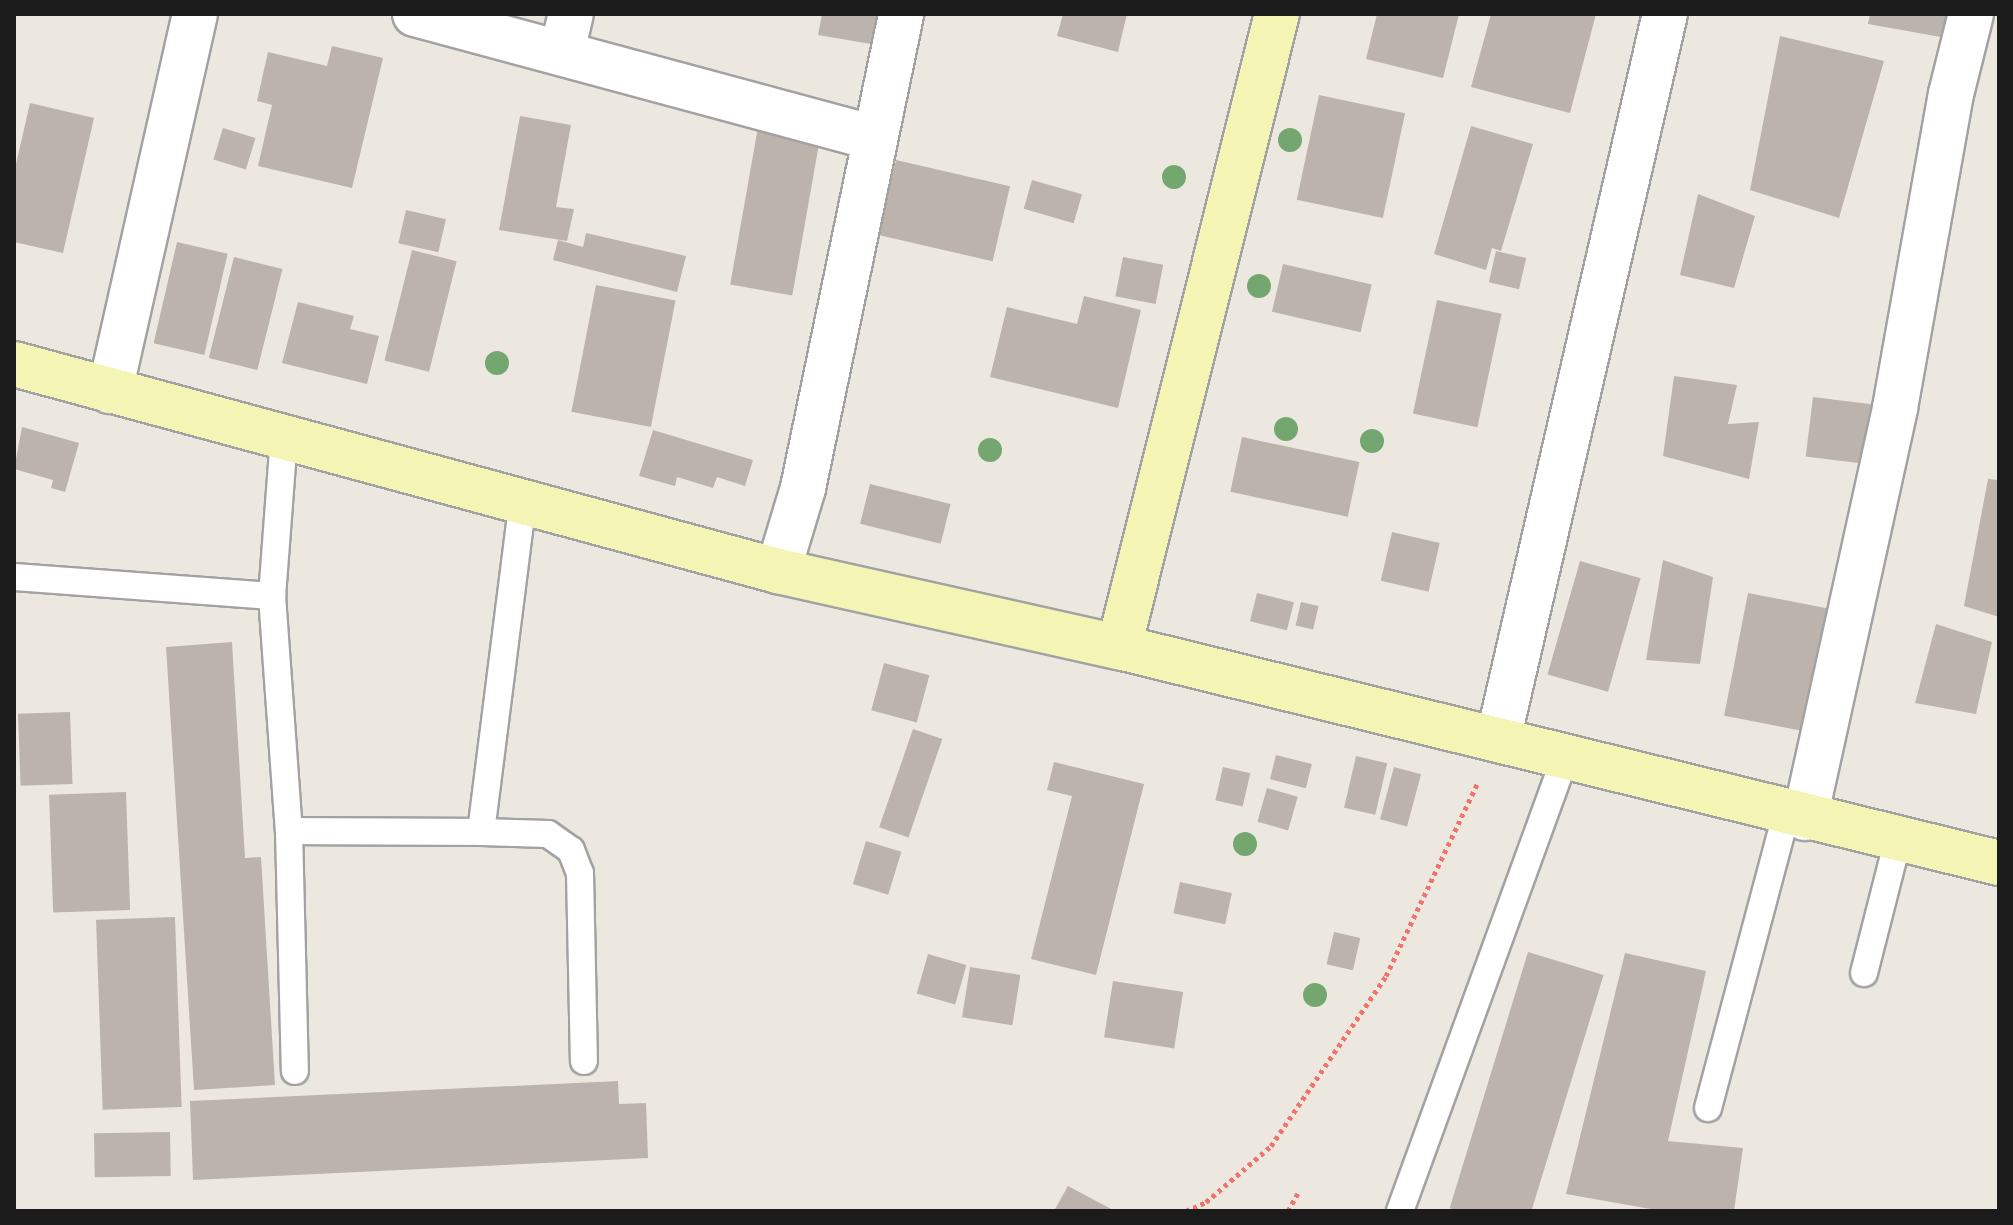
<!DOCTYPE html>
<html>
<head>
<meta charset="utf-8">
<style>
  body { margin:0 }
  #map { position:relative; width:2013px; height:1225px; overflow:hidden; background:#ece8e0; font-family:Signika,sans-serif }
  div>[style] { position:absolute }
  .building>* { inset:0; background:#bcb3ad; transform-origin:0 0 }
  .path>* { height:5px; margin-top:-2.5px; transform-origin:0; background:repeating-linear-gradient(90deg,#f1746c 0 4px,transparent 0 8px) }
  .roads { filter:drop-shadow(2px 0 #a2a2a2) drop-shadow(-2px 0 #a2a2a2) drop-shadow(0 2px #a2a2a2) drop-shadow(0 -2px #a2a2a2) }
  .lane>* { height:26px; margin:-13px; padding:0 13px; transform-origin:13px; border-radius:13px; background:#fff }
  .street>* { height:44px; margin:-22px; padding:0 22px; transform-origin:22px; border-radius:22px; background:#fff }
  .secondary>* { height:44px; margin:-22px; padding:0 22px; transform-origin:22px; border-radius:22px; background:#f4f5b5 }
  .trees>* { width:24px; height:24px; margin:-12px; border-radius:50%; background:#74a770 }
  span { translate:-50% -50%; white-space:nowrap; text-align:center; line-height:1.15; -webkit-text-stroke:6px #fff; paint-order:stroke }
  .frame { position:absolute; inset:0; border:16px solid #1b1b1b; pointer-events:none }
</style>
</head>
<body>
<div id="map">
  <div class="building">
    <div style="clip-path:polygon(822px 14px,882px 14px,877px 45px,818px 35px)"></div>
    <div style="clip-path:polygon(1063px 14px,1127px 14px,1118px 52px,1057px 36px)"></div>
    <div style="clip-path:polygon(1377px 14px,1459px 14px,1443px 78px,1366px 59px)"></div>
    <div style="clip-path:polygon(1491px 14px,1596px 14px,1570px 113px,1471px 87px)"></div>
    <div style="clip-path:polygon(1870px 14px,1956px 14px,1952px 39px,1868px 24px)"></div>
    <div style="clip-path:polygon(1780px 36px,1884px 61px,1839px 218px,1750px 190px)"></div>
    <div style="clip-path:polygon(332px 46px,383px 58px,352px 188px,258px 166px,272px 105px,257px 101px,268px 52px,327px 66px)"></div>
    <div style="left:1319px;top:95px;width:88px;height:107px;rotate:12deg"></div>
    <div style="clip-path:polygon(30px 103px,94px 118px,63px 253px,14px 242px,14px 173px)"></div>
    <div style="clip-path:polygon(520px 116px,571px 125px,556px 207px,574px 209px,567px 241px,499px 230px)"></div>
    <div style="clip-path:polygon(1471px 126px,1533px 144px,1501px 251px,1492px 248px,1486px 270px,1434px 254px)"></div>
    <div style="left:758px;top:127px;width:63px;height:160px;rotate:10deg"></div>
    <div style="left:223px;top:128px;width:34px;height:33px;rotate:17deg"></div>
    <div style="left:896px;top:160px;width:117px;height:77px;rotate:13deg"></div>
    <div style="left:1032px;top:180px;width:52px;height:30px;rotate:16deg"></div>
    <div style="clip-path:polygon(1698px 194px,1755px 216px,1734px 288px,1680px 275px)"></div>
    <div style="left:406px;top:210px;width:41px;height:34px;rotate:13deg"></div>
    <div style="clip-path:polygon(586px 233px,686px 256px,677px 292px,553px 260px,558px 240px,583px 247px)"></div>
    <div style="left:177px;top:242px;width:52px;height:104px;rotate:13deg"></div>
    <div style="left:412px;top:250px;width:46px;height:114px;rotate:14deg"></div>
    <div style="left:1496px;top:251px;width:31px;height:32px;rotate:13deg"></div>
    <div style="left:234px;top:257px;width:50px;height:104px;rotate:14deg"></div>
    <div style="left:1123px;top:257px;width:41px;height:40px;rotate:11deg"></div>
    <div style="left:1283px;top:264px;width:91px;height:49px;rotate:13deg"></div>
    <div style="left:596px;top:285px;width:81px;height:129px;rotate:11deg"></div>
    <div style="clip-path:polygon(1084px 296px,1141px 310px,1118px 408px,990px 377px,1007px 307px,1077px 324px)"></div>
    <div style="left:1437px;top:300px;width:66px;height:116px;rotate:12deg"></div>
    <div style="clip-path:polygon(298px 302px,354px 316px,350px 329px,379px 336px,367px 384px,282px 363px)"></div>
    <div style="clip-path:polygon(1674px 376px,1737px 385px,1728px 424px,1759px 422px,1749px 479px,1663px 456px)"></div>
    <div style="left:1813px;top:397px;width:69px;height:60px;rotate:7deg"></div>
    <div style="clip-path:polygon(22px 427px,79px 443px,65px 492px,51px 488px,53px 480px,14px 469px)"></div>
    <div style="clip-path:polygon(653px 430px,753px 460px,745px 486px,717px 477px,713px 488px,677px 477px,675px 486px,639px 476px)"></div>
    <div style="left:1242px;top:437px;width:120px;height:56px;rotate:12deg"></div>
    <div style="clip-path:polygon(1988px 479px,1999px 480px,1999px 617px,1964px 606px)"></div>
    <div style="left:870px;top:484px;width:83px;height:41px;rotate:14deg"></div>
    <div style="left:1392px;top:532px;width:49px;height:50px;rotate:13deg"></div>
    <div style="clip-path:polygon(1663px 560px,1713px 577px,1700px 664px,1646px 660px)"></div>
    <div style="left:1580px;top:561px;width:63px;height:118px;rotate:16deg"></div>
    <div style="left:1257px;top:593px;width:38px;height:29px;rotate:14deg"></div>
    <div style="left:1748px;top:593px;width:83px;height:125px;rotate:11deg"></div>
    <div style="left:1301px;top:602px;width:18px;height:24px;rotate:13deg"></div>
    <div style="clip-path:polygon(1936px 624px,1992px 642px,1976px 714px,1915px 703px)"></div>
    <div style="clip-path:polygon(232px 642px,245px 858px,261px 857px,275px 1085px,194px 1090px,166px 647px)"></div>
    <div style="left:884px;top:663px;width:47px;height:49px;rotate:15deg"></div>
    <div style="left:70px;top:712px;width:72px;height:52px;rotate:88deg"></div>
    <div style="left:913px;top:729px;width:31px;height:104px;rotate:19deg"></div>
    <div style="left:1276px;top:755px;width:37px;height:25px;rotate:14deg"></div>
    <div style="left:1356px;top:756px;width:32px;height:53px;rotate:13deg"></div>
    <div style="clip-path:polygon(1054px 762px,1144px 784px,1096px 975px,1031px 959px,1072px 796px,1047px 790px)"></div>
    <div style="left:1223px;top:767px;width:28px;height:34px;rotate:13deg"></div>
    <div style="left:1394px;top:767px;width:28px;height:54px;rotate:15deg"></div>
    <div style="left:1267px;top:788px;width:32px;height:35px;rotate:16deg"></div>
    <div style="left:126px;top:792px;width:118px;height:77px;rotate:88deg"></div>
    <div style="left:866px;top:841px;width:37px;height:45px;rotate:17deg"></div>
    <div style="left:1180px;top:882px;width:53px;height:32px;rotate:12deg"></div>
    <div style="left:175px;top:917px;width:190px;height:79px;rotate:88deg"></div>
    <div style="left:1334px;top:932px;width:27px;height:33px;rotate:13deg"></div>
    <div style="left:1528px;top:952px;width:79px;height:268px;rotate:17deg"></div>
    <div style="clip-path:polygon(1625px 953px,1706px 971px,1668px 1141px,1743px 1148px,1734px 1211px,1662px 1211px,1566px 1194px)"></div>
    <div style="left:928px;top:954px;width:40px;height:41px;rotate:16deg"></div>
    <div style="left:970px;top:967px;width:51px;height:51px;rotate:9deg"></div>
    <div style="left:1113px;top:981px;width:71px;height:57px;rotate:9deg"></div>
    <div style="clip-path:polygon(618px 1081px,619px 1104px,646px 1103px,648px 1158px,193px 1180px,190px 1101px)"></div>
    <div style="left:170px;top:1132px;width:44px;height:76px;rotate:89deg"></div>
    <div style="clip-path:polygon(1068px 1186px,1115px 1211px,1054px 1211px)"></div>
  </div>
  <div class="path">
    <div style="left:1186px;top:1211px;width:22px;rotate:-24deg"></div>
    <div style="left:1206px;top:1202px;width:86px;rotate:-40.7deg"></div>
    <div style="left:1271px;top:1146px;width:205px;rotate:-55.9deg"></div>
    <div style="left:1386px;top:976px;width:215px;rotate:-64.6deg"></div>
    <div style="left:1288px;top:1211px;width:23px;rotate:-61deg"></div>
  </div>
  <div class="roads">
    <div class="lane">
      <div style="left:284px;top:437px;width:159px;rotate:94.3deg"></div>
      <div style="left:272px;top:596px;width:236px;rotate:85.9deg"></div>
      <div style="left:289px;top:831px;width:192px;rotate:0.3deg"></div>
      <div style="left:481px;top:832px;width:334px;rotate:-82.8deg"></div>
      <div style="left:14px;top:577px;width:259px;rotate:4.2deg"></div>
      <div style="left:289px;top:831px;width:240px;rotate:88.6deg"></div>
      <div style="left:481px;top:832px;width:67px;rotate:1.7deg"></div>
      <div style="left:548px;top:834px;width:28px;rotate:35deg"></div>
      <div style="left:571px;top:850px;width:25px;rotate:69deg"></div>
      <div style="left:580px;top:873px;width:188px;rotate:88.8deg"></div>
      <div style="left:1864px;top:973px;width:137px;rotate:-75.7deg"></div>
      <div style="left:1708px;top:1108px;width:304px;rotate:-75.1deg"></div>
      <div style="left:1400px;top:1211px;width:482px;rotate:-70deg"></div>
    </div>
    <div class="street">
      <div style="left:415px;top:14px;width:476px;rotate:15.1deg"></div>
      <div style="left:562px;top:52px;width:39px;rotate:-77deg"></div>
      <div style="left:110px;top:391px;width:386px;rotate:-77.3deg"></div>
      <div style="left:778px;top:571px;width:87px;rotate:-73.2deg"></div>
      <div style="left:803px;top:488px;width:484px;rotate:-78.3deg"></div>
      <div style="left:1498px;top:740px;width:745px;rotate:-77.05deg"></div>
      <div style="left:1805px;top:818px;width:420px;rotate:-77.6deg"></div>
      <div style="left:1895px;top:408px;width:319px;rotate:-79.9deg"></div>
      <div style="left:1951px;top:94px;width:82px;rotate:-76deg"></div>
    </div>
    <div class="secondary">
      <div style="left:14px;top:364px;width:792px;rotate:15.16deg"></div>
      <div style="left:778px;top:571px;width:349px;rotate:12.6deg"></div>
      <div style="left:1119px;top:647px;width:906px;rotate:13.79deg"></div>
      <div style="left:1119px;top:647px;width:652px;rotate:-75.99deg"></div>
    </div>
  </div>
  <div class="trees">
    <div style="left:1290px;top:140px"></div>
    <div style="left:1174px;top:177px"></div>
    <div style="left:1259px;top:286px"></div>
    <div style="left:497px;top:363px"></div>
    <div style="left:1286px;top:429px"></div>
    <div style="left:1372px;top:441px"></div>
    <div style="left:990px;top:450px"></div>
    <div style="left:1245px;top:844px"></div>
    <div style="left:1315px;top:995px"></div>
  </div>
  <div class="frame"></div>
</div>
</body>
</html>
